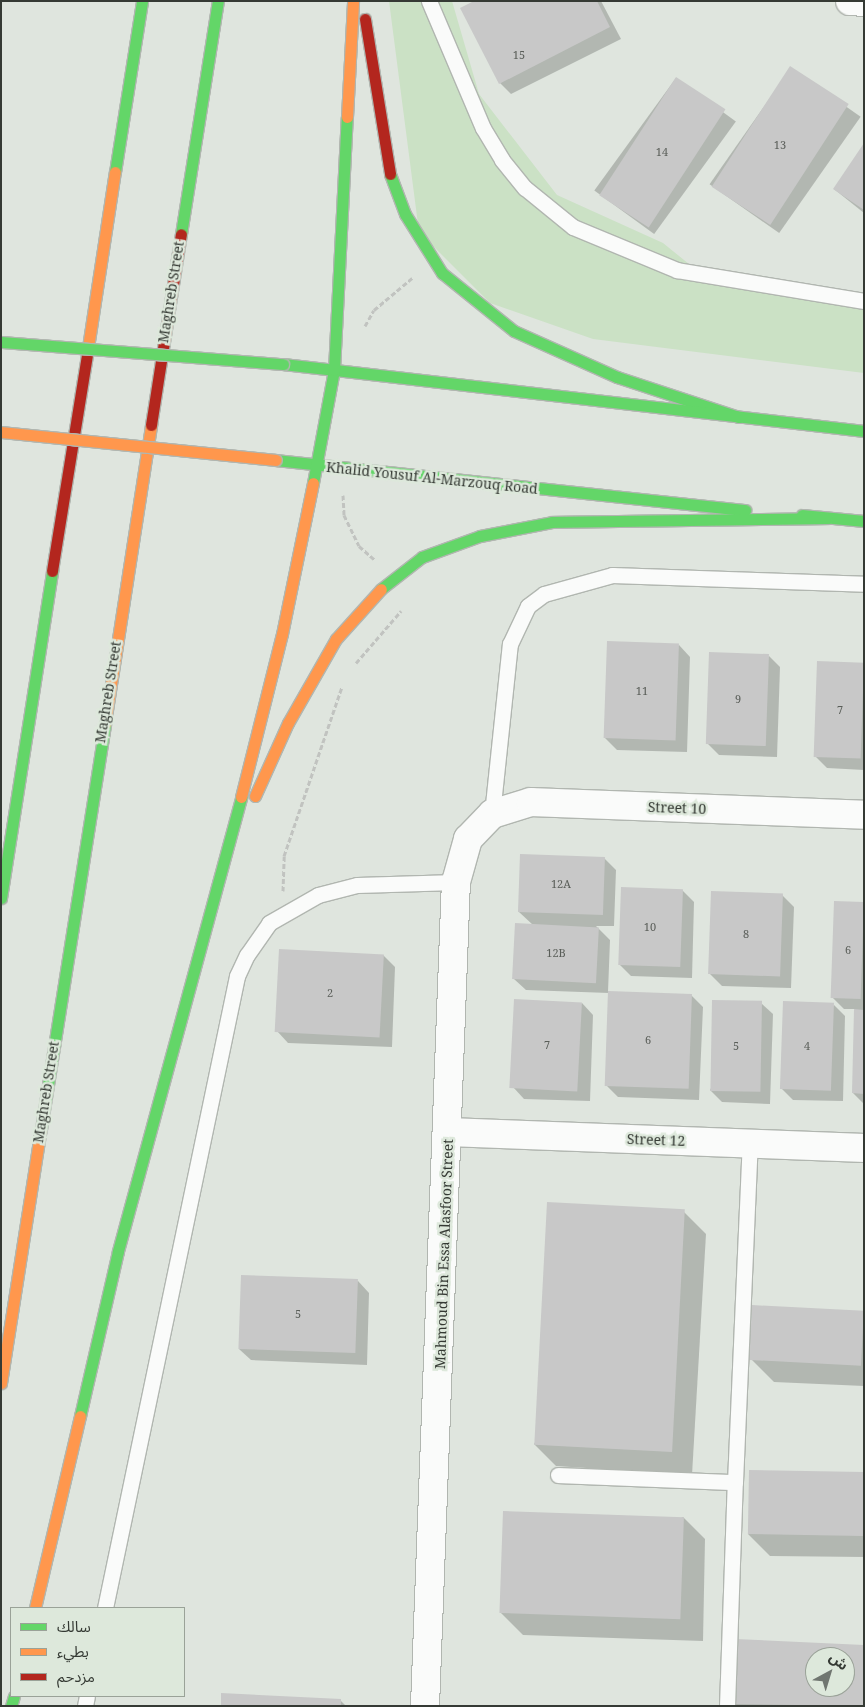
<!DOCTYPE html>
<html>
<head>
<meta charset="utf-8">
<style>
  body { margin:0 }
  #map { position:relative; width:865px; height:1707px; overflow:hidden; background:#dfe5de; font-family:"Noto Serif","Noto Sans Arabic",serif }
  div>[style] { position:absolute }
  .green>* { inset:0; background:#cbe1c5 }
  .shadow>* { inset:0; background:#0003; transform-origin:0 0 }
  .building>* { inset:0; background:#c8c8c8; transform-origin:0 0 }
  .path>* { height:3px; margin-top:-1.5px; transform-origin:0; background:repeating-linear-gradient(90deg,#c1c3c0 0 5px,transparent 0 7.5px) }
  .roads { filter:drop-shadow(1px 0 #b1b6b0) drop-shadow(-1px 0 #b1b6b0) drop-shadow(0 1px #b1b6b0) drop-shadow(0 -1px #b1b6b0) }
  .lane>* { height:15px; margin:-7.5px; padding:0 7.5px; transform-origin:7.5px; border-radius:7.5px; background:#fafbfa }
  .street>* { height:28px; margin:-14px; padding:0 14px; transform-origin:14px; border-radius:14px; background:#fafbfa }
  .fast>* { height:11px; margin:-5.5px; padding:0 5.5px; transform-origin:5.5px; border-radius:5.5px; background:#63d668 }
  .slow>* { height:11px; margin:-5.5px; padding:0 5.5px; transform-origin:5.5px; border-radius:5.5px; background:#ff974d }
  .jam>* { height:11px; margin:-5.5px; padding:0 5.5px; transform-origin:5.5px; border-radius:5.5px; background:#b3261e }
  .bridges { filter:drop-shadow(1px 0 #b1b6b0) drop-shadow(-1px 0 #b1b6b0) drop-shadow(0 1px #b1b6b0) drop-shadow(0 -1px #b1b6b0) }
  .fast-bridge>* { height:11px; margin:-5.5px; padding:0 5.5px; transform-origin:5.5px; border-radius:5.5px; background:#63d668 }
  .slow-bridge>* { height:11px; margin:-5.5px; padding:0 5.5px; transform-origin:5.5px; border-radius:5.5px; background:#ff974d }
  span { translate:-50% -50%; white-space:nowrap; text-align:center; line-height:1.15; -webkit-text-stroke:5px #dde8db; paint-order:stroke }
  .number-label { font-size:11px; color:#5a5e59 }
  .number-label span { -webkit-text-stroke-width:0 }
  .street-label { font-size:14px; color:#353a34 }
  .frame { position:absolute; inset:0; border:2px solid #353a34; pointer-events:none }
  .legend { position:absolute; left:10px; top:1607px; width:175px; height:90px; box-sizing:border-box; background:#dde8db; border:1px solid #9aa298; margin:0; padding:6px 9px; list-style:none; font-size:15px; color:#353a34 }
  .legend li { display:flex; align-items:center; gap:10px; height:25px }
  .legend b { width:25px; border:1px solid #9aa298 }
  .north { position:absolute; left:805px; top:1647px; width:50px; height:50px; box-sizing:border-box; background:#dde8db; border:1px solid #9aa298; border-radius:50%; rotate:39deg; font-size:14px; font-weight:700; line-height:20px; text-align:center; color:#353a34 }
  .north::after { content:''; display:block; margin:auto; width:18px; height:22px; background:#707670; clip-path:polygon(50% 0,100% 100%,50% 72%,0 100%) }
</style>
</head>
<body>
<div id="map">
  <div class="green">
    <div style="clip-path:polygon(389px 1px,452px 1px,479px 94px,557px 195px,663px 243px,705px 277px,864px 304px,864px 373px,593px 339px,490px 303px,419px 232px)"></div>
  </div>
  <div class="shadow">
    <div style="clip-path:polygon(477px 1px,601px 1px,621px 39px,511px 94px,500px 83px)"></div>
    <div style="left:791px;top:68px;width:85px;height:142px;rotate:35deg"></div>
    <div style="left:676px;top:78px;width:74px;height:139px;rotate:36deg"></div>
    <div style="clip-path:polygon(864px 145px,864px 213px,834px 189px)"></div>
    <div style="clip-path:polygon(679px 645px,690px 657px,687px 752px,617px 750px,605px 738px)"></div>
    <div style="clip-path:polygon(769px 656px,780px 667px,777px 757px,719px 755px,708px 744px)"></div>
    <div style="clip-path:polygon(864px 664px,864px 770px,827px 768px,816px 757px)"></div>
    <div style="clip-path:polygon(604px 858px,616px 870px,614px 926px,596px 926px,610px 940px,608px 992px,691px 995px,703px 1007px,699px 1100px,618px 1097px,607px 1086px,609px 993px,526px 990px,514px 979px,533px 925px,519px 912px)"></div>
    <div style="clip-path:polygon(682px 890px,694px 902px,692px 978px,631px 976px,619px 964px)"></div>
    <div style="clip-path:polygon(782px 895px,794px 907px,791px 988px,722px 986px,710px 974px)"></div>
    <div style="clip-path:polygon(864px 903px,864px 1104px,853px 1093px,855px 1009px,844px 1009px,832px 997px)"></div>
    <div style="clip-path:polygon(383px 955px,395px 967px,392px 1047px,288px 1043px,277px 1031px)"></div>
    <div style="clip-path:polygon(582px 1003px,593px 1015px,590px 1101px,524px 1099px,513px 1087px)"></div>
    <div style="clip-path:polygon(761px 1003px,773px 1014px,770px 1104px,722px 1102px,710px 1090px)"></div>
    <div style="clip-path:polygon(834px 1005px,845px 1016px,843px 1101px,793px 1100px,781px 1088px)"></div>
    <div style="clip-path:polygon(684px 1212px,706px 1234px,692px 1475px,556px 1466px,534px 1444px)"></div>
    <div style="clip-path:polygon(358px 1281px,369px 1293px,367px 1365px,251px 1360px,239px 1349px)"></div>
    <div style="clip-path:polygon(864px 1311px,864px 1386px,774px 1382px,752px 1360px)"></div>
    <div style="clip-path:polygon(864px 1474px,864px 1557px,770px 1556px,748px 1534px)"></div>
    <div style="clip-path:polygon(683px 1517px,705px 1539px,703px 1641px,523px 1635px,501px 1613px)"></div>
    <div style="clip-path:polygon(evenodd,737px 1641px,864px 1647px,864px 1706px,735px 1706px,737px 1641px,815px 1657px,845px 1657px,845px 1687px,815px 1687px,815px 1657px)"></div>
    <div style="clip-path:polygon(340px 1700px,346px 1706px,222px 1706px)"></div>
  </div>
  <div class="building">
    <div style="clip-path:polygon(474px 1px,597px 1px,610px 27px,499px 84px,460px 8px)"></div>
    <div style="left:790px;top:66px;width:70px;height:144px;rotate:33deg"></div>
    <div style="left:676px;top:77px;width:59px;height:141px;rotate:33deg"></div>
    <div style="clip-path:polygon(864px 143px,864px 210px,833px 189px)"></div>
    <div style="left:607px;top:641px;width:72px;height:97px;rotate:2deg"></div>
    <div style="left:709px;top:652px;width:60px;height:92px;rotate:2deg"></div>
    <div style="left:817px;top:661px;width:47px;height:96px;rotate:2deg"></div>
    <div style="left:520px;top:854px;width:85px;height:58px;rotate:2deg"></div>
    <div style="left:621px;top:887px;width:62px;height:78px;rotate:2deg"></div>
    <div style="left:711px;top:891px;width:72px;height:83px;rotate:2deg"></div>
    <div style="left:834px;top:901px;width:30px;height:97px;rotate:2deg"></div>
    <div style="left:515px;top:923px;width:84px;height:56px;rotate:3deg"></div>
    <div style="left:279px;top:949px;width:105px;height:83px;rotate:3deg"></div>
    <div style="left:608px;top:991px;width:84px;height:95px;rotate:2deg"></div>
    <div style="left:514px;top:999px;width:68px;height:89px;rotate:3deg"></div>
    <div style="left:712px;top:1000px;width:50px;height:91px;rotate:1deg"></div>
    <div style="left:783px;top:1001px;width:51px;height:88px;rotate:2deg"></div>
    <div style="clip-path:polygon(854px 1009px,864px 1010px,864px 1094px,852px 1093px)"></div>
    <div style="left:547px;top:1202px;width:138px;height:243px;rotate:3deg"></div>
    <div style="left:241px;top:1275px;width:117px;height:74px;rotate:2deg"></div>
    <div style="left:752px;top:1305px;width:112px;height:55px;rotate:3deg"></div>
    <div style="left:749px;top:1470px;width:115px;height:64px;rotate:1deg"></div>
    <div style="left:503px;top:1511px;width:181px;height:102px;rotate:2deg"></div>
    <div style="clip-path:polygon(evenodd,735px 1639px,864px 1645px,864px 1706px,732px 1704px,735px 1639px,815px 1657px,845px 1657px,845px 1687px,815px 1687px,815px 1657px)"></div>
    <div style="clip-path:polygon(221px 1693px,341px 1699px,341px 1706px,221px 1706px)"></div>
  </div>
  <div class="path">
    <div style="left:365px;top:326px;width:18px;rotate:-61deg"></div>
    <div style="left:374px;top:310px;width:50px;rotate:-40.1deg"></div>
    <div style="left:343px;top:495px;width:20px;rotate:87deg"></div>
    <div style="left:344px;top:515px;width:34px;rotate:64deg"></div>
    <div style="left:359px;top:546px;width:21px;rotate:41deg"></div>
    <div style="left:356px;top:663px;width:69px;rotate:-49.1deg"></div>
    <div style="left:283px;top:891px;width:35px;rotate:-88deg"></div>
    <div style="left:284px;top:856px;width:179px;rotate:-71.1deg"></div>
  </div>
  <div class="roads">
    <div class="lane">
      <div style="left:429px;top:1px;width:138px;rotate:67deg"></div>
      <div style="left:483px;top:128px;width:37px;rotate:59deg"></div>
      <div style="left:502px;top:160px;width:36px;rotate:51deg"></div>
      <div style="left:525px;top:188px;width:62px;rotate:39.1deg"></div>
      <div style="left:573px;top:227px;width:113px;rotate:22.5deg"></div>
      <div style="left:677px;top:270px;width:190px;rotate:9.4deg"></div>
      <div style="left:492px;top:814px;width:171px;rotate:-84deg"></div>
      <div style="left:510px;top:644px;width:42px;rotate:-64.7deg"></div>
      <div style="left:528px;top:606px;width:20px;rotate:-37deg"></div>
      <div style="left:544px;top:594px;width:71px;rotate:-15.6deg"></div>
      <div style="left:612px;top:575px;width:252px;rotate:2deg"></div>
      <div style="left:558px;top:1475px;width:177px;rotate:2.3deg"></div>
      <div style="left:735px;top:1482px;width:338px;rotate:-87.5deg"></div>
      <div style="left:105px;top:1608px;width:646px;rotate:-78.2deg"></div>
      <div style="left:237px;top:976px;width:23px;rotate:-65deg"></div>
      <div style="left:247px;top:955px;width:39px;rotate:-55deg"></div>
      <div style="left:269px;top:923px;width:56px;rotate:-29.7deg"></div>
      <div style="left:318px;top:895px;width:40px;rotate:-14.4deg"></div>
      <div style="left:357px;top:885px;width:99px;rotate:-1.7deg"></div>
      <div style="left:85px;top:1706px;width:10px;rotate:-79deg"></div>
      <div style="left:727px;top:1706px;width:224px;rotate:-88deg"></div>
    </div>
    <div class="street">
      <div style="left:850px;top:1px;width:14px;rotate:4deg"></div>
      <div style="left:449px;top:1132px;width:415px;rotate:2.2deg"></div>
      <div style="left:425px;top:1706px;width:825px;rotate:-87.85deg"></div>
      <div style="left:456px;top:882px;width:45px;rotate:-74.4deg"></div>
      <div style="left:468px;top:839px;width:35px;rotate:-46deg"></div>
      <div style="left:492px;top:814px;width:41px;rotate:-17.1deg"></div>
      <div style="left:531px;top:802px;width:333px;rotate:2.2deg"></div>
    </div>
    <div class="fast">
      <div style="left:115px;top:172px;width:173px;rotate:-81deg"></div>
      <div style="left:390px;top:174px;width:43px;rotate:69.4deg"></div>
      <div style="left:405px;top:214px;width:70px;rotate:57.9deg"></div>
      <div style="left:442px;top:273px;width:92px;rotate:38.9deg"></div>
      <div style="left:514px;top:331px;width:113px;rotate:24.1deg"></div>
      <div style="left:617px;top:377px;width:128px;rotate:18.2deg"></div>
      <div style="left:181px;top:234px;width:236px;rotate:-81deg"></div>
      <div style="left:283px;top:364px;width:585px;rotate:6.58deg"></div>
      <div style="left:276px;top:460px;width:472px;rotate:6.1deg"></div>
      <div style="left:313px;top:483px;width:115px;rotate:-79.5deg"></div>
      <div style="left:334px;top:370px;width:253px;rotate:-87.1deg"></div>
      <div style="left:802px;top:515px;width:62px;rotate:5.5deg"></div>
      <div style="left:381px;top:589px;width:52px;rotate:-38deg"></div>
      <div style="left:422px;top:557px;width:62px;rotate:-19.9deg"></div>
      <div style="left:480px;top:536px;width:73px;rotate:-11deg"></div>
      <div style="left:552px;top:522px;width:275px;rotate:-0.8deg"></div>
      <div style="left:1px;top:898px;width:331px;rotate:-81.1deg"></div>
      <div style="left:41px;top:1129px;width:411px;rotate:-81deg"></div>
      <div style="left:80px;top:1416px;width:169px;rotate:-77deg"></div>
      <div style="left:118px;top:1251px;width:470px;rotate:-74.8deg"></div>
      <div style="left:11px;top:1706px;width:10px;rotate:-73deg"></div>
    </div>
    <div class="slow">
      <div style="left:347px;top:117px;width:116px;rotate:-87deg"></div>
      <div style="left:87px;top:354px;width:184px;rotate:-81.3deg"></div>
      <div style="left:105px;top:723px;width:302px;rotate:-81.2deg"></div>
      <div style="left:255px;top:796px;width:80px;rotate:-65.7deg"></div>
      <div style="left:288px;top:723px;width:97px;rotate:-60.3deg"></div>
      <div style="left:336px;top:639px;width:67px;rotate:-48deg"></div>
      <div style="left:241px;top:797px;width:168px;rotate:-75.9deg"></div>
      <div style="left:282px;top:634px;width:154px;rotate:-78.4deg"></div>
      <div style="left:1px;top:1383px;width:257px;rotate:-81.1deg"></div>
      <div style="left:35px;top:1608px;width:197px;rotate:-76.8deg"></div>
    </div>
    <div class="jam">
      <div style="left:365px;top:19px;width:157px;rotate:80.8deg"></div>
      <div style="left:151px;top:425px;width:193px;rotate:-81.1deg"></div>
      <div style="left:52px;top:571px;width:220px;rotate:-80.8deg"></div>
    </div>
  </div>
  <div class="bridges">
    <div class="fast-bridge">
      <div style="left:1px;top:342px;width:283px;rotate:4.5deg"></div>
    </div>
    <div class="slow-bridge">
      <div style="left:1px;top:432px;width:276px;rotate:5.8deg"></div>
    </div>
  </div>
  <div class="number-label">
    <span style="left:519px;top:55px">15</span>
    <span style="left:780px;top:145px">13</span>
    <span style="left:662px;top:152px">14</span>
    <span style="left:642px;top:691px">11</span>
    <span style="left:738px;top:699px">9</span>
    <span style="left:840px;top:710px">7</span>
    <span style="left:561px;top:884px">12A</span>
    <span style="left:650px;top:927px">10</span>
    <span style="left:746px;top:934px">8</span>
    <span style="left:848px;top:950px">6</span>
    <span style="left:556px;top:953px">12B</span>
    <span style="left:330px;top:993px">2</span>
    <span style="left:648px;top:1040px">6</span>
    <span style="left:547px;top:1045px">7</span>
    <span style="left:736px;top:1046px">5</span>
    <span style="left:807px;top:1046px">4</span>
    <span style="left:298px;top:1314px">5</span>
  </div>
  <div class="street-label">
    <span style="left:171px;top:292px;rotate:-81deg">Maghreb Street</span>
    <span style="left:432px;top:478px;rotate:6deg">Khalid Yousuf Al-Marzouq Road</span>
    <span style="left:108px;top:692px;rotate:-81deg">Maghreb Street</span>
    <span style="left:677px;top:808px;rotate:2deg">Street 10</span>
    <span style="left:46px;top:1092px;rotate:-81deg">Maghreb Street</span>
    <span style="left:656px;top:1140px;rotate:2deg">Street 12</span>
    <span style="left:444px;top:1254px;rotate:-88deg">Mahmoud Bin Essa Alasfoor Street</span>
  </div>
  <div class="frame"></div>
  <ul class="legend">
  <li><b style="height:6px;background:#63d668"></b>سالك</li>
  <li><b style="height:6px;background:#ff974d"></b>بطيء</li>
  <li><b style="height:6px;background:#b3261e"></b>مزدحم</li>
  </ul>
  <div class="north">ش</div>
</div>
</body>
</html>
